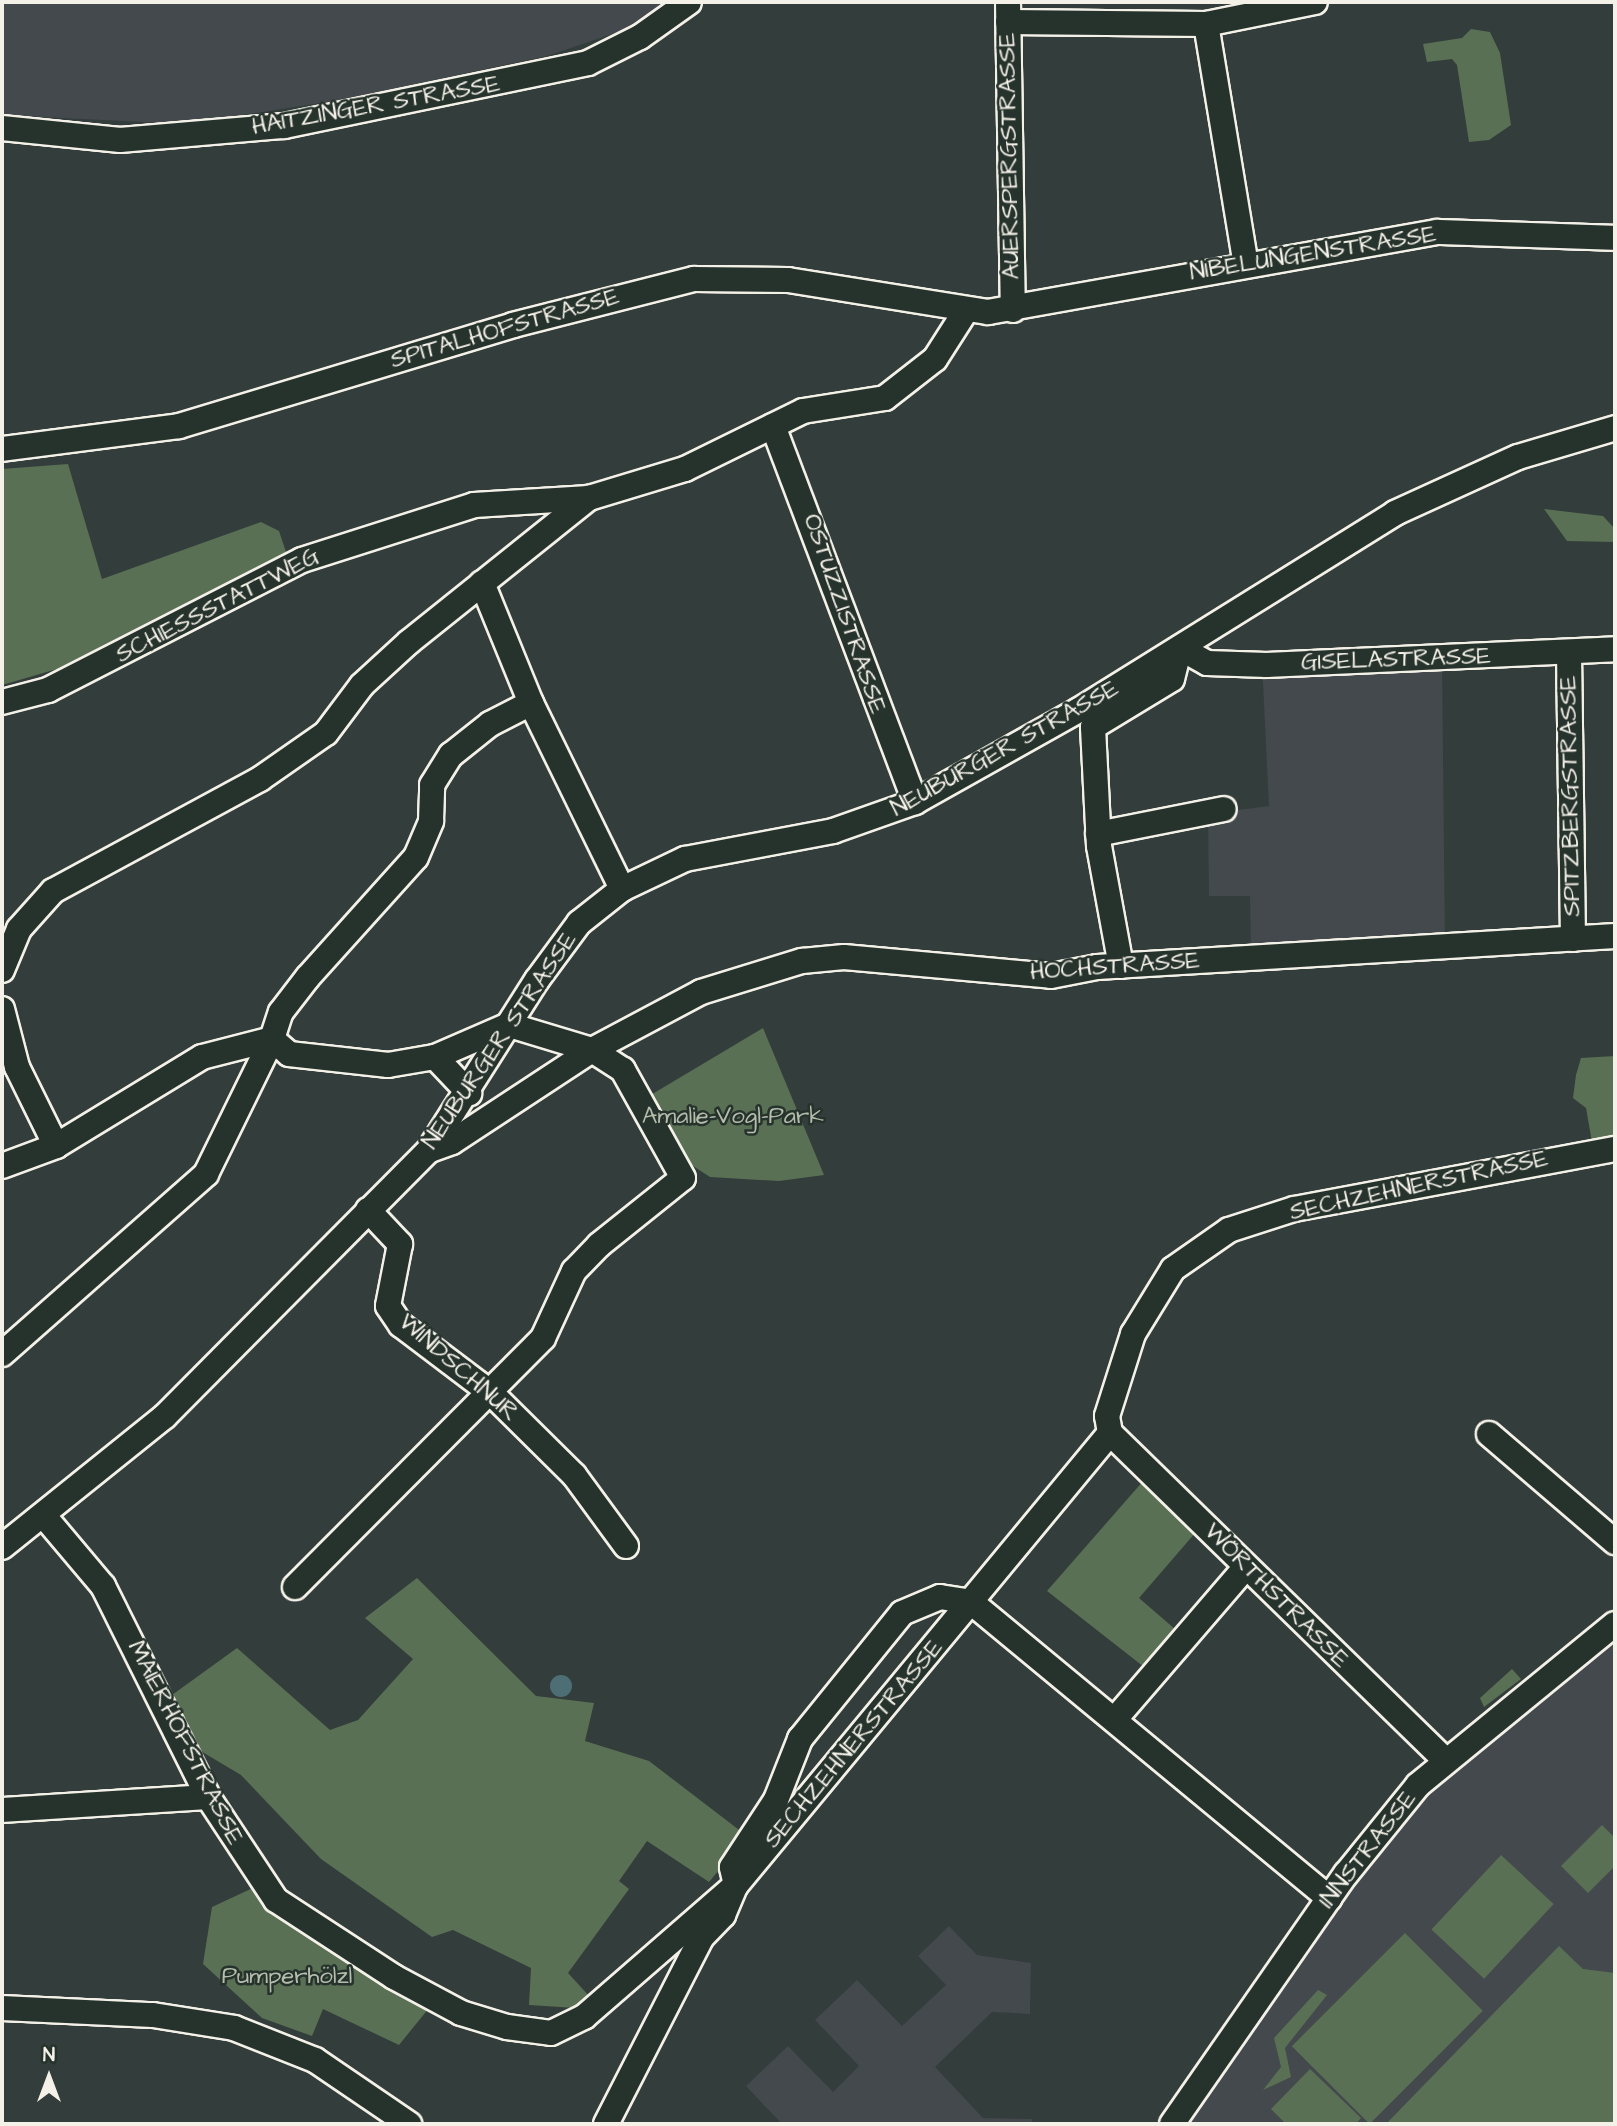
<!DOCTYPE html>
<html>
<head>
<meta charset="utf-8">
<style>
  body { margin:0 }
  #map { position:relative; width:1617px; height:2126px; overflow:hidden; background:#333d3b; font-family:"Architects Daughter",sans-serif }
  div>[style] { position:absolute }
  .built>* { inset:0; background:#43494c }
  .green>* { inset:0; background:#5a7054; transform-origin:0 0 }
  .water>* { inset:0; background:#4e6e75 }
  .round { border-radius:50% }
  .roads { filter:drop-shadow(2px 0 #f4f1e8) drop-shadow(-2px 0 #f4f1e8) drop-shadow(0 2px #f4f1e8) drop-shadow(0 -2px #f4f1e8) }
  .minor>* { height:24px; margin:-12px; padding:0 12px; transform-origin:12px; border-radius:12px; background:#26332d }
  span { translate:-50% -50%; white-space:nowrap; text-align:center; line-height:1.15; -webkit-text-stroke:5px #26332d; paint-order:stroke }
  .street-label { font-size:24px; color:#f4f1e8 }
  .park-label { font-size:24px; color:#b6bdad }
  .frame { position:absolute; inset:0; border:4px solid #f4f1e8; pointer-events:none }
  .north { position:absolute; left:14px; top:2042px; width:70px; height:70px; -webkit-text-stroke:5px #26332d; paint-order:stroke; rotate:0deg; font-size:19px; font-weight:700; line-height:28px; text-align:center; color:#f4f1e8 }
  .north::after { content:''; display:block; margin:auto; width:24px; height:32px; background:#f4f1e8; clip-path:polygon(50% 0,100% 100%,50% 72%,0 100%) }
</style>
</head>
<body>
<div id="map">
  <div class="built">
    <div style="clip-path:polygon(2px 2px,666px 2px,624px 30px,547px 56px,340px 100px,183px 124px,2px 115px)"></div>
    <div style="clip-path:polygon(1442px 658px,1445px 946px,1251px 959px,1250px 896px,1209px 896px,1208px 814px,1269px 806px,1262px 663px)"></div>
    <div style="clip-path:polygon(1615px 1624px,1615px 2124px,1172px 2124px,1369px 1843px)"></div>
    <div style="clip-path:polygon(949px 1926px,977px 1955px,1031px 1963px,1030px 2014px,992px 2012px,935px 2067px,983px 2118px,1032px 2119px,1032px 2124px,782px 2124px,746px 2086px,788px 2046px,833px 2092px,859px 2066px,815px 2020px,857px 1980px,902px 2026px,946px 1985px,918px 1956px)"></div>
  </div>
  <div class="green">
    <div style="clip-path:polygon(1471px 29px,1490px 32px,1500px 53px,1511px 125px,1489px 140px,1469px 142px,1457px 65px,1452px 59px,1427px 62px,1423px 44px,1462px 38px)"></div>
    <div style="clip-path:polygon(68px 464px,102px 579px,261px 522px,279px 531px,286px 552px,57px 669px,2px 685px,2px 469px)"></div>
    <div style="clip-path:polygon(1544px 509px,1603px 516px,1615px 529px,1615px 542px,1567px 541px)"></div>
    <div style="clip-path:polygon(763px 1028px,824px 1175px,779px 1181px,710px 1177px,687px 1162px,649px 1096px)"></div>
    <div style="clip-path:polygon(1615px 1056px,1615px 1138px,1592px 1142px,1586px 1108px,1573px 1098px,1576px 1075px,1581px 1058px)"></div>
    <div style="clip-path:polygon(1144px 1480px,1196px 1532px,1139px 1598px,1176px 1630px,1144px 1667px,1047px 1591px)"></div>
    <div style="clip-path:polygon(417px 1578px,536px 1696px,594px 1703px,585px 1741px,649px 1761px,747px 1836px,709px 1882px,647px 1841px,619px 1881px,629px 1889px,568px 1973px,590px 1997px,576px 2008px,529px 2005px,531px 1968px,453px 1930px,432px 1937px,321px 1859px,241px 1775px,199px 1750px,172px 1695px,237px 1648px,330px 1730px,358px 1720px,413px 1659px,365px 1618px)"></div>
    <div style="clip-path:polygon(1512px 1669px,1521px 1679px,1484px 1707px,1480px 1698px)"></div>
    <div style="clip-path:polygon(1602px 1825px,1615px 1838px,1615px 1866px,1588px 1893px,1561px 1866px)"></div>
    <div style="left:1501px;top:1855px;width:72px;height:102px;rotate:43deg"></div>
    <div style="clip-path:polygon(257px 1886px,429px 2008px,399px 2045px,323px 2009px,312px 2036px,262px 2018px,203px 1964px,212px 1907px)"></div>
    <div style="left:1405px;top:1933px;width:110px;height:160px;rotate:45deg"></div>
    <div style="clip-path:polygon(1559px 1946px,1583px 1969px,1615px 1973px,1615px 2124px,1386px 2124px)"></div>
    <div style="clip-path:polygon(1318px 1990px,1327px 1995px,1285px 2048px,1291px 2077px,1263px 2090px,1281px 2067px,1274px 2038px)"></div>
    <div style="clip-path:polygon(1310px 2069px,1361px 2118px,1356px 2124px,1286px 2124px,1271px 2109px)"></div>
  </div>
  <div class="water">
    <div class="round" style="left:550px;top:1675px;width:22px;height:22px"></div>
  </div>
  <div class="roads">
    <div class="minor">
      <div style="left:1008px;top:2px;width:308px;rotate:89.1deg"></div>
      <div style="left:1008px;top:22px;width:198px;rotate:0.6deg"></div>
      <div style="left:1206px;top:24px;width:111px;rotate:-11.4deg"></div>
      <div style="left:1206px;top:24px;width:244px;rotate:80.6deg"></div>
      <div style="left:2px;top:128px;width:119px;rotate:5.8deg"></div>
      <div style="left:120px;top:140px;width:165px;rotate:-4.9deg"></div>
      <div style="left:284px;top:126px;width:310px;rotate:-11.7deg"></div>
      <div style="left:588px;top:63px;width:58px;rotate:-26.6deg"></div>
      <div style="left:640px;top:37px;width:60px;rotate:-35.5deg"></div>
      <div style="left:773px;top:426px;width:402px;rotate:69.3deg"></div>
      <div style="left:2px;top:449px;width:178px;rotate:-7.4deg"></div>
      <div style="left:179px;top:426px;width:349px;rotate:-16.8deg"></div>
      <div style="left:513px;top:325px;width:187px;rotate:-14.3deg"></div>
      <div style="left:694px;top:279px;width:94px;rotate:0.6deg"></div>
      <div style="left:788px;top:280px;width:203px;rotate:9.1deg"></div>
      <div style="left:988px;top:312px;width:456px;rotate:-10.1deg"></div>
      <div style="left:1437px;top:232px;width:178px;rotate:1.9deg"></div>
      <div style="left:482px;top:583px;width:130px;rotate:67.8deg"></div>
      <div style="left:531px;top:703px;width:207px;rotate:63.9deg"></div>
      <div style="left:1569px;top:653px;width:286px;rotate:89.2deg"></div>
      <div style="left:2px;top:702px;width:48px;rotate:-14.6deg"></div>
      <div style="left:48px;top:690px;width:285px;rotate:-27.1deg"></div>
      <div style="left:302px;top:560px;width:181px;rotate:-17.7deg"></div>
      <div style="left:474px;top:505px;width:115px;rotate:-3.5deg"></div>
      <div style="left:589px;top:498px;width:100px;rotate:-16.8deg"></div>
      <div style="left:685px;top:469px;width:131px;rotate:-26.2deg"></div>
      <div style="left:803px;top:411px;width:83px;rotate:-9deg"></div>
      <div style="left:885px;top:398px;width:63px;rotate:-38deg"></div>
      <div style="left:935px;top:359px;width:56px;rotate:-57.4deg"></div>
      <div style="left:1098px;top:834px;width:128px;rotate:-11.2deg"></div>
      <div style="left:1121px;top:966px;width:122px;rotate:-100.4deg"></div>
      <div style="left:1099px;top:846px;width:119px;rotate:-92.9deg"></div>
      <div style="left:1093px;top:727px;width:92px;rotate:-31.3deg"></div>
      <div style="left:1172px;top:679px;width:32px;rotate:-76deg"></div>
      <div style="left:1180px;top:648px;width:31px;rotate:29deg"></div>
      <div style="left:1207px;top:663px;width:60px;rotate:1.9deg"></div>
      <div style="left:1267px;top:665px;width:348px;rotate:-2.6deg"></div>
      <div style="left:2px;top:970px;width:44px;rotate:-67.5deg"></div>
      <div style="left:19px;top:929px;width:51px;rotate:-48.2deg"></div>
      <div style="left:53px;top:891px;width:235px;rotate:-28.4deg"></div>
      <div style="left:260px;top:779px;width:80px;rotate:-34.9deg"></div>
      <div style="left:326px;top:733px;width:60px;rotate:-53.1deg"></div>
      <div style="left:362px;top:685px;width:64px;rotate:-42.5deg"></div>
      <div style="left:409px;top:642px;width:231px;rotate:-38.7deg"></div>
      <div style="left:2px;top:1009px;width:60px;rotate:75.5deg"></div>
      <div style="left:17px;top:1067px;width:88px;rotate:63.7deg"></div>
      <div style="left:435px;top:1057px;width:50px;rotate:46.6deg"></div>
      <div style="left:430px;top:1150px;width:23px;rotate:-20deg"></div>
      <div style="left:452px;top:1142px;width:168px;rotate:-33.3deg"></div>
      <div style="left:592px;top:1050px;width:123px;rotate:-28deg"></div>
      <div style="left:701px;top:992px;width:106px;rotate:-17.1deg"></div>
      <div style="left:802px;top:961px;width:42px;rotate:-5.4deg"></div>
      <div style="left:844px;top:957px;width:208px;rotate:5.2deg"></div>
      <div style="left:1051px;top:976px;width:47px;rotate:-11.1deg"></div>
      <div style="left:1097px;top:967px;width:519px;rotate:-3.42deg"></div>
      <div style="left:2px;top:1166px;width:58px;rotate:-20.3deg"></div>
      <div style="left:56px;top:1146px;width:171px;rotate:-31.4deg"></div>
      <div style="left:202px;top:1057px;width:72px;rotate:-14.4deg"></div>
      <div style="left:272px;top:1039px;width:28px;rotate:-72deg"></div>
      <div style="left:281px;top:1012px;width:44px;rotate:-52.4deg"></div>
      <div style="left:308px;top:977px;width:161px;rotate:-48deg"></div>
      <div style="left:416px;top:857px;width:39px;rotate:-67deg"></div>
      <div style="left:431px;top:821px;width:36px;rotate:-88deg"></div>
      <div style="left:432px;top:785px;width:36px;rotate:-58deg"></div>
      <div style="left:451px;top:755px;width:50px;rotate:-38.5deg"></div>
      <div style="left:490px;top:724px;width:46px;rotate:-27.1deg"></div>
      <div style="left:368px;top:1210px;width:47px;rotate:46.7deg"></div>
      <div style="left:400px;top:1244px;width:63px;rotate:101deg"></div>
      <div style="left:388px;top:1306px;width:23px;rotate:56deg"></div>
      <div style="left:401px;top:1325px;width:113px;rotate:37.1deg"></div>
      <div style="left:491px;top:1393px;width:117px;rotate:44.7deg"></div>
      <div style="left:574px;top:1475px;width:88px;rotate:53.8deg"></div>
      <div style="left:2px;top:1354px;width:272px;rotate:-41.4deg"></div>
      <div style="left:206px;top:1174px;width:150px;rotate:-63.9deg"></div>
      <div style="left:272px;top:1039px;width:23px;rotate:41deg"></div>
      <div style="left:289px;top:1054px;width:100px;rotate:6.3deg"></div>
      <div style="left:388px;top:1065px;width:48px;rotate:-9.7deg"></div>
      <div style="left:435px;top:1057px;width:81px;rotate:-23.4deg"></div>
      <div style="left:1110px;top:1433px;width:467px;rotate:44.3deg"></div>
      <div style="left:1489px;top:1434px;width:166px;rotate:40.6deg"></div>
      <div style="left:44px;top:1516px;width:92px;rotate:49.9deg"></div>
      <div style="left:103px;top:1586px;width:236px;rotate:63.5deg"></div>
      <div style="left:208px;top:1797px;width:123px;rotate:56.6deg"></div>
      <div style="left:276px;top:1900px;width:141px;rotate:33.1deg"></div>
      <div style="left:394px;top:1977px;width:76px;rotate:28.2deg"></div>
      <div style="left:461px;top:2013px;width:48px;rotate:16.9deg"></div>
      <div style="left:507px;top:2027px;width:44px;rotate:7.8deg"></div>
      <div style="left:551px;top:2033px;width:37px;rotate:-26deg"></div>
      <div style="left:584px;top:2017px;width:201px;rotate:-41deg"></div>
      <div style="left:736px;top:1885px;width:18px;rotate:-103deg"></div>
      <div style="left:732px;top:1867px;width:80px;rotate:-56.7deg"></div>
      <div style="left:776px;top:1800px;width:66px;rotate:-68.5deg"></div>
      <div style="left:800px;top:1739px;width:162px;rotate:-51deg"></div>
      <div style="left:902px;top:1613px;width:41px;rotate:-22.8deg"></div>
      <div style="left:940px;top:1597px;width:31px;rotate:9deg"></div>
      <div style="left:971px;top:1602px;width:465px;rotate:39.6deg"></div>
      <div style="left:2px;top:1547px;width:209px;rotate:-38.8deg"></div>
      <div style="left:165px;top:1416px;width:375px;rotate:-45.2deg"></div>
      <div style="left:429px;top:1150px;width:201px;rotate:-57.6deg"></div>
      <div style="left:537px;top:980px;width:71px;rotate:-53.6deg"></div>
      <div style="left:579px;top:923px;width:55px;rotate:-38.3deg"></div>
      <div style="left:622px;top:889px;width:70px;rotate:-25.5deg"></div>
      <div style="left:685px;top:859px;width:151px;rotate:-10.7deg"></div>
      <div style="left:833px;top:831px;width:87px;rotate:-19.5deg"></div>
      <div style="left:915px;top:802px;width:188px;rotate:-29.3deg"></div>
      <div style="left:1079px;top:710px;width:372px;rotate:-31.9deg"></div>
      <div style="left:1395px;top:513px;width:135px;rotate:-24.5deg"></div>
      <div style="left:1518px;top:457px;width:101px;rotate:-16.6deg"></div>
      <div style="left:295px;top:1587px;width:351px;rotate:-45.1deg"></div>
      <div style="left:543px;top:1338px;width:74px;rotate:-65.2deg"></div>
      <div style="left:574px;top:1271px;width:36px;rotate:-46deg"></div>
      <div style="left:599px;top:1245px;width:107px;rotate:-38.6deg"></div>
      <div style="left:683px;top:1178px;width:124px;rotate:-119.1deg"></div>
      <div style="left:623px;top:1070px;width:37px;rotate:-147deg"></div>
      <div style="left:592px;top:1050px;width:87px;rotate:-163.2deg"></div>
      <div style="left:1116px;top:1718px;width:198px;rotate:-49.3deg"></div>
      <div style="left:2px;top:1810px;width:206px;rotate:-3.6deg"></div>
      <div style="left:2px;top:2008px;width:151px;rotate:2.7deg"></div>
      <div style="left:153px;top:2015px;width:82px;rotate:9.1deg"></div>
      <div style="left:234px;top:2028px;width:87px;rotate:21.6deg"></div>
      <div style="left:315px;top:2060px;width:114px;rotate:34.2deg"></div>
      <div style="left:606px;top:2124px;width:209px;rotate:-62.9deg"></div>
      <div style="left:701px;top:1938px;width:32px;rotate:-46deg"></div>
      <div style="left:723px;top:1915px;width:33px;rotate:-67deg"></div>
      <div style="left:736px;top:1885px;width:587px;rotate:-50.39deg"></div>
      <div style="left:1110px;top:1433px;width:17px;rotate:-100deg"></div>
      <div style="left:1107px;top:1416px;width:86px;rotate:-72.4deg"></div>
      <div style="left:1133px;top:1334px;width:76px;rotate:-58.4deg"></div>
      <div style="left:1173px;top:1269px;width:68px;rotate:-34.9deg"></div>
      <div style="left:1229px;top:1230px;width:68px;rotate:-17.9deg"></div>
      <div style="left:1294px;top:1209px;width:327px;rotate:-10.6deg"></div>
      <div style="left:1172px;top:2124px;width:305px;rotate:-55.2deg"></div>
      <div style="left:1346px;top:1874px;width:114px;rotate:-51deg"></div>
      <div style="left:1418px;top:1785px;width:254px;rotate:-39.3deg"></div>
    </div>
  </div>
  <div class="street-label">
    <span style="left:376px;top:106px;rotate:-10deg">HAITZINGER STRASSE</span>
    <span style="left:1010px;top:156px;rotate:-91deg">AUERSPERGSTRASSE</span>
    <span style="left:1313px;top:254px;rotate:-9deg">NIBELUNGENSTRASSE</span>
    <span style="left:505px;top:329px;rotate:-16deg">SPITALHOFSTRASSE</span>
    <span style="left:218px;top:606px;rotate:-27deg">SCHIESSSTATTWEG</span>
    <span style="left:844px;top:614px;rotate:71deg">OSTUZZISTRASSE</span>
    <span style="left:1396px;top:660px;rotate:-2deg">GISELASTRASSE</span>
    <span style="left:1005px;top:749px;rotate:-29deg">NEUBURGER STRASSE</span>
    <span style="left:1571px;top:796px;rotate:-91deg">SPITZBERGSTRASSE</span>
    <span style="left:1115px;top:967px;rotate:-4deg">HOCHSTRASSE</span>
    <span style="left:500px;top:1041px;rotate:-56deg">NEUBURGER STRASSE</span>
    <span style="left:1419px;top:1186px;rotate:-12deg">SECHZEHNERSTRASSE</span>
    <span style="left:458px;top:1368px;rotate:41deg">WINDSCHNUR</span>
    <span style="left:1276px;top:1596px;rotate:45deg">WÖRTHSTRASSE</span>
    <span style="left:185px;top:1743px;rotate:63deg">MAIERHOFSTRASSE</span>
    <span style="left:854px;top:1744px;rotate:-50deg">SECHZEHNERSTRASSE</span>
    <span style="left:1368px;top:1850px;rotate:-52deg">INNSTRASSE</span>
  </div>
  <div class="park-label">
    <span style="left:733px;top:1117px">Amalie-Vogl-Park</span>
    <span style="left:287px;top:1977px">Pumperhölzl</span>
  </div>
  <div class="frame"></div>
  <div class="north">N</div>
</div>
</body>
</html>
